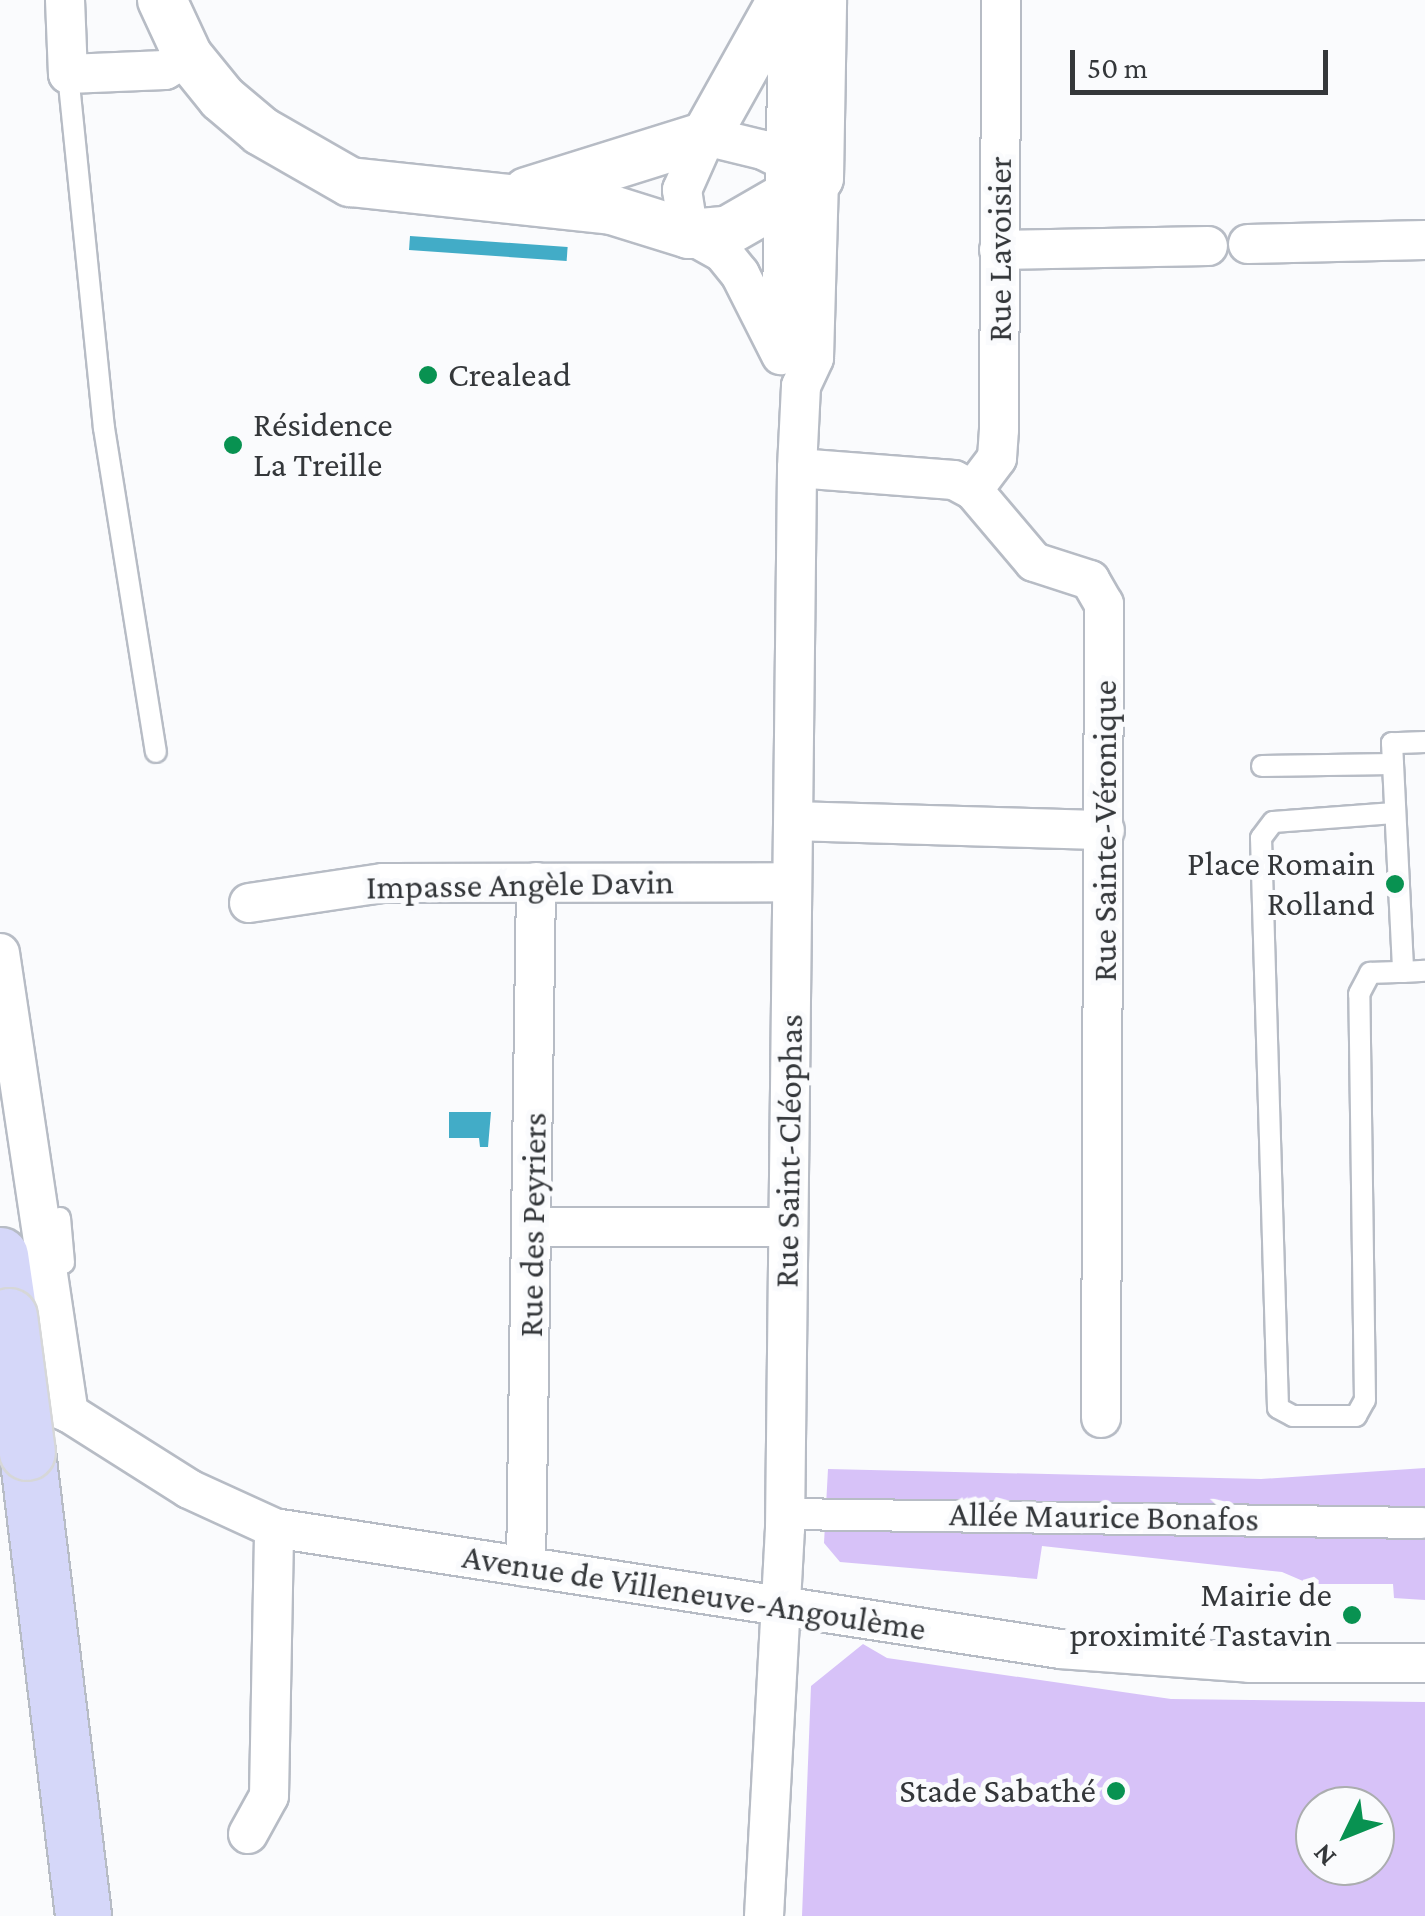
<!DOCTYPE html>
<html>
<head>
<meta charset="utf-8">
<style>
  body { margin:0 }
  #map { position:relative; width:1425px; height:1916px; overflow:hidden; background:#fafbfd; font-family:"Crimson Pro",serif }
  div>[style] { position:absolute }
  .green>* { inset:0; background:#d7c2f8 }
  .water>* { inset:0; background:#42acc7; transform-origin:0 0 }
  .roads { filter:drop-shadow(2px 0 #b7bcc5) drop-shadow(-2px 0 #b7bcc5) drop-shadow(0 2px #b7bcc5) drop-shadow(0 -2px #b7bcc5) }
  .service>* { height:20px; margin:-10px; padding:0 10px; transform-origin:10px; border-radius:10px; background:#fff }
  .pedestrian>* { height:30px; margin:-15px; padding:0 15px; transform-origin:15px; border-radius:15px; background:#fff }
  .minor>* { height:38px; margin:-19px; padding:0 19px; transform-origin:19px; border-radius:19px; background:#fff }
  .tertiary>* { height:48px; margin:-24px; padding:0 24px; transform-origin:24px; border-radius:24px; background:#fff }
  .primary>* { height:55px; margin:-27.5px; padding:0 27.5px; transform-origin:27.5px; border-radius:27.5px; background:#d5d7f9 }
  .bridges { filter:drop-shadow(2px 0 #d6d7d8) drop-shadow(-2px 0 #d6d7d8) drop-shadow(0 2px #d6d7d8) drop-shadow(0 -2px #d6d7d8) }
  .primary-bridge>* { height:55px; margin:-27.5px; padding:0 27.5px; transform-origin:27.5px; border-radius:27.5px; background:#d5d7f9 }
  .dots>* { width:28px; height:28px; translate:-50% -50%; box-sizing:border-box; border:5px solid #fafbfd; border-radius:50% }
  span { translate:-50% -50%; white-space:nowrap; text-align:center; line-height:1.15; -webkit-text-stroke:10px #fafbfd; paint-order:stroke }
  .street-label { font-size:35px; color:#34373a }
  .poi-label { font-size:35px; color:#34373a }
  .left { translate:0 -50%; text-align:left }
  .right { translate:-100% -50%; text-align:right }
  .north { position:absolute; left:1295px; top:1786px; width:100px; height:100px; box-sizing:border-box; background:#fafbfd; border:2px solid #abadaf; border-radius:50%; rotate:227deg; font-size:28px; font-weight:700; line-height:40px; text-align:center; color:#34373a }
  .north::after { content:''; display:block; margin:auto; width:35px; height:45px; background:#089251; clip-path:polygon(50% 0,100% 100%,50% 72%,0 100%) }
  .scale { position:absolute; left:1070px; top:50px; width:258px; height:45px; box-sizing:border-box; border:5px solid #34373a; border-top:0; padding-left:12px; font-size:30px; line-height:35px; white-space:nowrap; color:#34373a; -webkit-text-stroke:8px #fafbfd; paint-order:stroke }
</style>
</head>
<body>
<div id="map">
  <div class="green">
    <div style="clip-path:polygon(1425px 1468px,1425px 1600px,1394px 1598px,1393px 1584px,1310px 1584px,1282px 1572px,1042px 1546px,1037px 1579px,840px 1562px,824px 1543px,828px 1469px,1261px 1479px)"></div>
    <div style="clip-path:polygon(evenodd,863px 1644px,887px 1658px,1171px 1699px,1425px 1702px,1425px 1916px,802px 1916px,811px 1686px,863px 1644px,1315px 1806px,1375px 1806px,1375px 1866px,1315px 1866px,1315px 1806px)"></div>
  </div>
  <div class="water">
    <div style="left:410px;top:236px;width:158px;height:14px;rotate:4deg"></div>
    <div style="clip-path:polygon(449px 1112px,491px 1112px,488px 1147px,480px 1147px,479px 1138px,449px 1138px)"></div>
  </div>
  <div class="roads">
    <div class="service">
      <div style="left:68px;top:74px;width:356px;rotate:84.2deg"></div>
      <div style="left:104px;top:428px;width:328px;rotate:80.9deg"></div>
      <div style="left:1425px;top:742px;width:33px;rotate:178deg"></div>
      <div style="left:1392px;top:743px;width:229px;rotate:87.2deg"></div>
      <div style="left:1403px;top:972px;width:22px;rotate:-3deg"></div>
      <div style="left:1262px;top:766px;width:131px;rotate:-0.9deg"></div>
      <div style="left:1394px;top:813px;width:121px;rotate:175.7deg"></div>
      <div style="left:1273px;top:822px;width:20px;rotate:127deg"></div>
      <div style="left:1261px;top:838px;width:570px;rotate:88.29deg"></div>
      <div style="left:1278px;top:1408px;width:17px;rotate:28deg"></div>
      <div style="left:1293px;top:1416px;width:63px"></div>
      <div style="left:1356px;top:1416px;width:18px;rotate:-61deg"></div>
      <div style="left:1365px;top:1400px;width:406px;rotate:-90.8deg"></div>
      <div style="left:1359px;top:994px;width:24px;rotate:-62deg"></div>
      <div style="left:1370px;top:973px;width:33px;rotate:-2deg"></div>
      <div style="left:60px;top:1218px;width:45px;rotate:84.9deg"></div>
    </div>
    <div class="pedestrian">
      <div style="left:786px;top:1514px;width:636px;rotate:0.81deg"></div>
    </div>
    <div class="minor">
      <div style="left:65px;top:0;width:74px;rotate:87.7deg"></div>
      <div style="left:68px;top:74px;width:97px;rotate:-2.4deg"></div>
      <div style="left:165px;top:70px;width:27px;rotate:-31deg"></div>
      <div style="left:1248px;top:244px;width:177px;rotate:-1.3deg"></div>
      <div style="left:999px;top:250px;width:209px;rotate:-1.1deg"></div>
      <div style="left:781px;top:334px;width:334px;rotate:-88.6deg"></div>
      <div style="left:797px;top:468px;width:157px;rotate:4.4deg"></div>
      <div style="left:954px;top:480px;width:21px;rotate:28deg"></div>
      <div style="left:973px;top:490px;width:94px;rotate:49.7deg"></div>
      <div style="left:1034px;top:562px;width:59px;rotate:17.8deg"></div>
      <div style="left:1090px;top:580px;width:28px;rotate:60deg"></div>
      <div style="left:1104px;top:604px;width:814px;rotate:90.21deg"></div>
      <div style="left:973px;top:490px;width:40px;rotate:-53deg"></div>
      <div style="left:997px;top:458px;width:28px;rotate:-86deg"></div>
      <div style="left:999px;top:430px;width:430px;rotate:-89.7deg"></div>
      <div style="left:794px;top:821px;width:311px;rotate:1.7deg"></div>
      <div style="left:249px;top:903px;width:135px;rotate:-8.5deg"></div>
      <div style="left:383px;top:883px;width:409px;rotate:-0.1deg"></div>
      <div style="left:0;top:953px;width:465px;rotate:81.5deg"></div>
      <div style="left:534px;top:1227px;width:254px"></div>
      <div style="left:2px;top:1386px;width:72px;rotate:21.9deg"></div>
      <div style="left:69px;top:1413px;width:142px;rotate:32.3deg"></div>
      <div style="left:189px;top:1489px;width:94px;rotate:24.6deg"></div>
      <div style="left:274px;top:1528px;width:795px;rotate:8.75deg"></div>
      <div style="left:1060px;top:1649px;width:190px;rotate:4.2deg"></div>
      <div style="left:1249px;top:1663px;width:176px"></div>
      <div style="left:526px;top:1567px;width:685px;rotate:-89.16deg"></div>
      <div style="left:248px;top:1834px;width:43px;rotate:-61.1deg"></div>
      <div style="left:269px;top:1796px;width:268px;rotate:-88.9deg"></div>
      <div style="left:764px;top:1916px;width:388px;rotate:-86.9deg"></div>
      <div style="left:785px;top:1529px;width:1061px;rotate:-89.35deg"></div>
      <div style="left:797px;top:468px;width:82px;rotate:-87.2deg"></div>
      <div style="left:801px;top:386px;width:31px;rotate:-65deg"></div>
      <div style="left:814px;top:358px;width:180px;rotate:-88.4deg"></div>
      <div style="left:819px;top:178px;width:63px;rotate:-153.4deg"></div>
      <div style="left:763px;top:150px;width:59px;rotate:-166.2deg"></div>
      <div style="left:706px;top:136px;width:59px;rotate:114deg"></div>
      <div style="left:682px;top:190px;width:45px;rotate:81deg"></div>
      <div style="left:689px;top:234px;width:39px;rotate:29deg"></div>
      <div style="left:723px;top:253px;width:27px;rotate:51deg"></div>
      <div style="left:740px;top:274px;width:91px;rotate:63.2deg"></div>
    </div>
    <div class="tertiary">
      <div style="left:162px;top:0;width:62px;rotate:65.1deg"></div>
      <div style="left:188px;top:56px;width:54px;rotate:51deg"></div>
      <div style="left:222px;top:98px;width:51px;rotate:40.2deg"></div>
      <div style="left:261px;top:131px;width:103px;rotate:29.8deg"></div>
      <div style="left:350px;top:182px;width:263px;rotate:6.1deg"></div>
      <div style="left:612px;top:210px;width:81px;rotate:17.3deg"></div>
      <div style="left:689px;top:234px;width:38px;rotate:-5deg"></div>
      <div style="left:727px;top:231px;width:106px;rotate:-29.9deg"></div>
      <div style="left:819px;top:178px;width:178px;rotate:-89deg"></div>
      <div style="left:527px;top:192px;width:188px;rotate:-17.4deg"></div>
      <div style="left:706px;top:136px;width:156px;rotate:-60.8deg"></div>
    </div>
    <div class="primary">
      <div style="left:0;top:1255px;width:62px;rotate:81.6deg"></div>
      <div style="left:27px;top:1452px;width:467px;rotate:83.1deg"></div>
    </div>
  </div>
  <div class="bridges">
    <div class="primary-bridge">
      <div style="left:9px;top:1316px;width:137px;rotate:82.5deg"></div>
    </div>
  </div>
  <div class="dots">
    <div style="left:428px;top:375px;background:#089251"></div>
    <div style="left:233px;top:445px;background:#089251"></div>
    <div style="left:1395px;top:884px;background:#089251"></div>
    <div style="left:1352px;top:1615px;background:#089251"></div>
    <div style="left:1116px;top:1791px;background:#089251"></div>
  </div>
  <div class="street-label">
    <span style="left:1000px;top:249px;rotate:-90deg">Rue Lavoisier</span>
    <span style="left:1105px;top:831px;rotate:-90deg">Rue Sainte-Véronique</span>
    <span style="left:520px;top:885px;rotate:-1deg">Impasse Angèle Davin</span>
    <span style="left:789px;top:1151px;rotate:-89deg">Rue Saint-Cléophas</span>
    <span style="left:533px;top:1225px;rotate:-89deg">Rue des Peyriers</span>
    <span style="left:1104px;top:1517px;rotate:1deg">Allée Maurice Bonafos</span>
    <span style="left:694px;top:1593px;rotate:9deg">Avenue de Villeneuve-Angoulème</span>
  </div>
  <div class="poi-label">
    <span class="left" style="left:448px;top:375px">Crealead</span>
    <span class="left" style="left:253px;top:445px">Résidence<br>La Treille</span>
    <span class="right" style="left:1375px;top:884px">Place Romain<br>Rolland</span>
    <span class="right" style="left:1332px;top:1615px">Mairie de<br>proximité Tastavin</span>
    <span class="right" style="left:1096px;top:1791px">Stade Sabathé</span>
  </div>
  <div class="north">N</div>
  <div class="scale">50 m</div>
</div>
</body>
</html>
